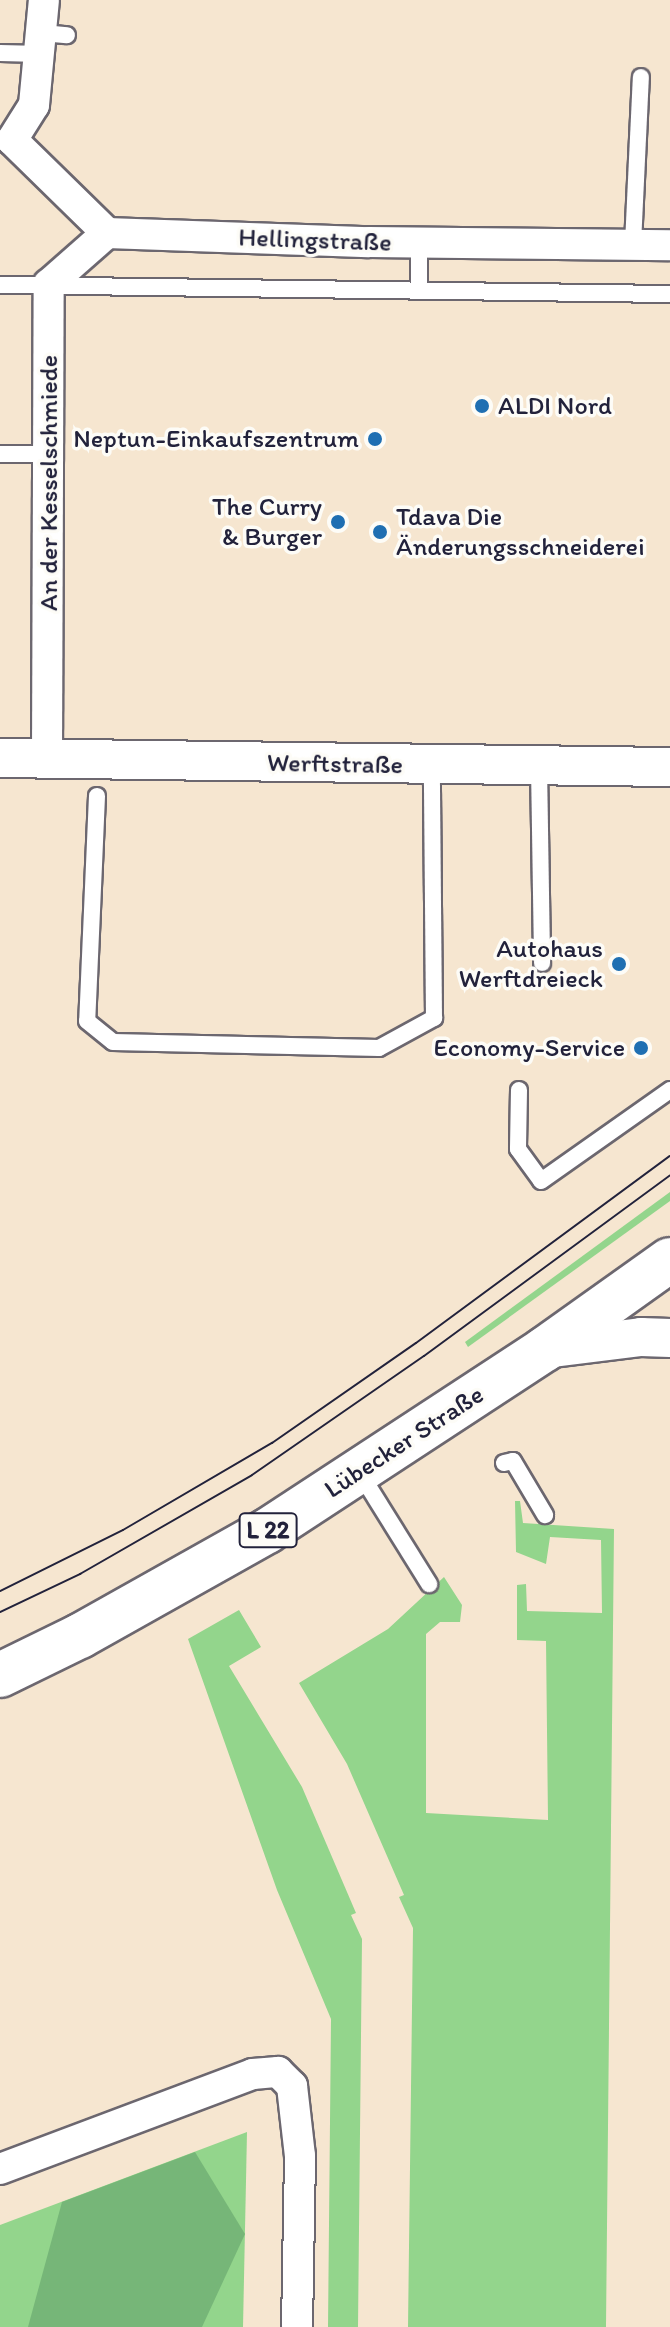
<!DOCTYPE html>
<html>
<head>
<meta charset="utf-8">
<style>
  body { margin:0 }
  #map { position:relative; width:670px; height:2327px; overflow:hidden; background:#f6e6d0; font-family:Itim,sans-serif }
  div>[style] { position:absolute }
  .green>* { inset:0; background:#93d58c }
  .forest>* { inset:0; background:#76b678 }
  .roads { filter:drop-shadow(2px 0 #6c676f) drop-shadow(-2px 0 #6c676f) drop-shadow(0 2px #6c676f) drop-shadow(0 -2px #6c676f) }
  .service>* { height:16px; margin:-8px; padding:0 8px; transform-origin:8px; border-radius:8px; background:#fff }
  .minor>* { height:30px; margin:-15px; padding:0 15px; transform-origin:15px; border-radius:15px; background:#fff }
  .tertiary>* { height:38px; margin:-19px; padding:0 19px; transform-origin:19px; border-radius:19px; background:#fff }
  .primary>* { height:44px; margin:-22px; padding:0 22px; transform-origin:22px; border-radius:22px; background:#fff }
  .tram>* { height:2px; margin:-1px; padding:0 1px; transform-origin:1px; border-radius:1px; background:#22223b }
  .dots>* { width:22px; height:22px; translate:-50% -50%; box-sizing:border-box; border:4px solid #fdfcf7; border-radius:50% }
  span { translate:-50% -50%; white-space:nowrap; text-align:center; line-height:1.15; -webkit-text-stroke:7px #fdfcf7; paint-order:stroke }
  .shield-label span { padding:2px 6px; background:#fdfcf7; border:2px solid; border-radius:6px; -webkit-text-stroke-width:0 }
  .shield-label { font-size:24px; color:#22223b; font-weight:700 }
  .street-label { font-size:26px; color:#22223b }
  .poi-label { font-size:26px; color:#22223b }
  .left { translate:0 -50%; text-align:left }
  .right { translate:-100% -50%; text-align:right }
</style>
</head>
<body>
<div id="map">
  <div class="green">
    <div style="clip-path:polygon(670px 1192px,670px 1201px,468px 1347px,465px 1342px)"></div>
    <div style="clip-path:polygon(515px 1501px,520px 1501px,523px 1523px,614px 1529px,606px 2327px,408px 2327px,413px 1928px,399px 1897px,404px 1895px,347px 1764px,299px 1683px,388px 1629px,444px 1577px,462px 1605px,460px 1622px,440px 1622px,426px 1634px,426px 1813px,548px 1820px,546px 1641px,517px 1640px,517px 1585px,526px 1584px,527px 1611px,602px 1613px,601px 1540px,550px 1537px,546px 1564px,516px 1552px)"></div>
    <div style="clip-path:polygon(239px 1610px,261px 1647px,229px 1666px,302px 1787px,356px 1913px,351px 1915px,362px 1939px,358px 2327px,328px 2327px,331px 2019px,277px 1890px,188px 1639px)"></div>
    <div style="clip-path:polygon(247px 2132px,243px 2327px,0 2327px,0 2225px)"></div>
  </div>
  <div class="forest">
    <div style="clip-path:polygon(195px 2152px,245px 2234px,202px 2327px,28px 2327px,62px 2202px)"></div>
  </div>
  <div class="roads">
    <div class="service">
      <div style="left:42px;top:33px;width:25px;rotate:5deg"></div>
      <div style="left:0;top:53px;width:41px;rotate:1.4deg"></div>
      <div style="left:419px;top:243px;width:47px;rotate:90deg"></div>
      <div style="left:633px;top:244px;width:167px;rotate:-87.3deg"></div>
      <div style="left:0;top:285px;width:670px;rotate:0.77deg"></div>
      <div style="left:0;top:454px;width:49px"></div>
      <div style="left:539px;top:766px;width:197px;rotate:89.1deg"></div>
      <div style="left:97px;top:796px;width:225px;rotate:92.5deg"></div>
      <div style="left:87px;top:1021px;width:33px;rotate:39deg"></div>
      <div style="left:113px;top:1042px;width:266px;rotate:1.3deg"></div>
      <div style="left:379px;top:1048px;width:63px;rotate:-28.6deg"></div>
      <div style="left:434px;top:1018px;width:253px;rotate:-90.5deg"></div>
      <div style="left:519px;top:1090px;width:59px;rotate:91deg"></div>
      <div style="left:518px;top:1149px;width:39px;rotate:54deg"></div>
      <div style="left:541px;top:1181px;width:158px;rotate:-35.2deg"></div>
      <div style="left:504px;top:1463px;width:9px;rotate:-13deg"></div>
      <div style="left:513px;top:1461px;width:63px;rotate:59.3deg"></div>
      <div style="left:360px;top:1473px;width:131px;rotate:58.1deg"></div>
    </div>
    <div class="minor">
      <div style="left:12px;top:140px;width:133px;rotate:44.4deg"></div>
      <div style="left:107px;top:233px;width:262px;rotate:2deg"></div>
      <div style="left:369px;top:242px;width:301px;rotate:0.6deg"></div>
      <div style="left:12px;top:140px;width:41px;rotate:-57.8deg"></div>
      <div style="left:34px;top:105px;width:105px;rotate:-84.6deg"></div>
      <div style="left:47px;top:758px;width:474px;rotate:-89.8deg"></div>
      <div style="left:49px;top:284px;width:77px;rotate:-41.3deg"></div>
      <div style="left:0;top:2169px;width:270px;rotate:-20.6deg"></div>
      <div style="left:253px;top:2074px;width:25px;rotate:-5deg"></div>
      <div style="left:278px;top:2072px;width:20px;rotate:45deg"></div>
      <div style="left:292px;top:2086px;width:70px;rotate:83.5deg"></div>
      <div style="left:300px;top:2156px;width:171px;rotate:91deg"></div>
    </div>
    <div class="tertiary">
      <div style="left:0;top:758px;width:670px;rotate:0.77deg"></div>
      <div style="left:545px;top:1349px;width:97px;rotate:-7.1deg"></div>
      <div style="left:641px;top:1337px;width:29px;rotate:2deg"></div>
    </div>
    <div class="primary">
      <div style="left:0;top:1675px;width:89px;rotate:-26deg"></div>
      <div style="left:80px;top:1636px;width:214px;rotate:-29.3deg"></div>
      <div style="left:267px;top:1531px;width:332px;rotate:-33.2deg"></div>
      <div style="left:545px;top:1349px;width:153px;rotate:-35.5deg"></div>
    </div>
  </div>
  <div class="tram">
    <div style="left:0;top:1591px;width:137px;rotate:-26.4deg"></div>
    <div style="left:123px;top:1530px;width:173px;rotate:-30.3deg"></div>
    <div style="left:272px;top:1443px;width:175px;rotate:-34.8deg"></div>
    <div style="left:416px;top:1343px;width:315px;rotate:-36.4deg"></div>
    <div style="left:0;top:1612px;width:89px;rotate:-25.4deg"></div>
    <div style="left:80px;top:1574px;width:198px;rotate:-29.9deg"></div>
    <div style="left:252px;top:1475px;width:209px;rotate:-34.7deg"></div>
    <div style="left:424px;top:1356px;width:305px;rotate:-36.3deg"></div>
  </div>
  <div class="dots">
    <div style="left:482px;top:406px;background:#1f6fb2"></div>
    <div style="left:375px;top:439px;background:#1f6fb2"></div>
    <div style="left:338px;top:522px;background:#1f6fb2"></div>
    <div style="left:380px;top:532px;background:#1f6fb2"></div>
    <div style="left:619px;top:964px;background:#1f6fb2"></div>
    <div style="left:641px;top:1048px;background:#1f6fb2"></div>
  </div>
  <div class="shield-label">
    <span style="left:268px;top:1530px">L 22</span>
  </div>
  <div class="street-label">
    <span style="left:315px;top:240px;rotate:2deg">Hellingstraße</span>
    <span style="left:49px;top:483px;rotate:-90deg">An der Kesselschmiede</span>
    <span style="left:335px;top:764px;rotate:1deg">Werftstraße</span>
    <span style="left:404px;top:1442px;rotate:-33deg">Lübecker Straße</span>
  </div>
  <div class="poi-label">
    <span class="left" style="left:498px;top:406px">ALDI Nord</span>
    <span class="right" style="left:359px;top:439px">Neptun-Einkaufszentrum</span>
    <span class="right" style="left:322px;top:522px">The Curry<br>&amp; Burger</span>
    <span class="left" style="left:396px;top:532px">Tdava Die<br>Änderungsschneiderei</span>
    <span class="right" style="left:603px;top:964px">Autohaus<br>Werftdreieck</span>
    <span class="right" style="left:625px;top:1048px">Economy-Service</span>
  </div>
</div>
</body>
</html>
